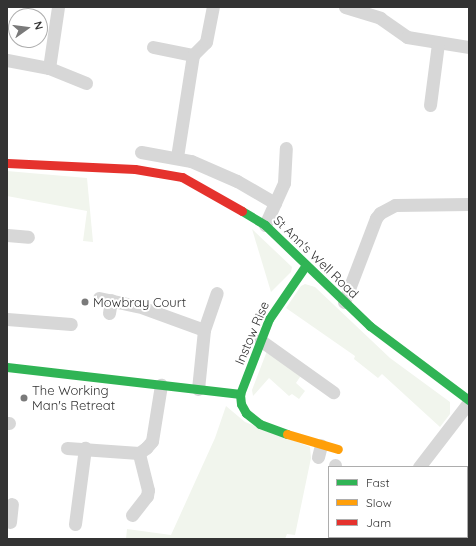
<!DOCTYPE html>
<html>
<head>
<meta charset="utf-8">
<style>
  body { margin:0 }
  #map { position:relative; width:476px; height:546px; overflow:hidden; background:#fff; font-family:Quicksand,sans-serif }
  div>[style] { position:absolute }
  .green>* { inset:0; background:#f1f5ed }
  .street>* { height:13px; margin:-6.5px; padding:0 6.5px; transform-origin:6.5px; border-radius:6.5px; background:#d7d7d7 }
  .fast>* { height:9px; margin:-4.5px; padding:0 4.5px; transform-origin:4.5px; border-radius:4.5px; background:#30b455 }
  .slow>* { height:9px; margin:-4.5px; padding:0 4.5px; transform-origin:4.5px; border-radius:4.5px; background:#ff9f0a }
  .jam>* { height:9px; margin:-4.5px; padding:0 4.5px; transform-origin:4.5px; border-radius:4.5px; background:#e5322d }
  .dots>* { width:11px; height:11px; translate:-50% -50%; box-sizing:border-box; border:2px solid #fff; border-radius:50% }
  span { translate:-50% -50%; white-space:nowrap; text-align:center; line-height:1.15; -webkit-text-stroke:4px #fff; paint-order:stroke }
  .street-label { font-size:13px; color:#333 }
  .poi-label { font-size:13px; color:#333 }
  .left { translate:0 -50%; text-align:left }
  .frame { position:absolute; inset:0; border:8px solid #333; pointer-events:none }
  .legend { position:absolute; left:328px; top:466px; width:140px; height:72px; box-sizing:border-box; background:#fff; border:1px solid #adadad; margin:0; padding:5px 7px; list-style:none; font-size:12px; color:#333 }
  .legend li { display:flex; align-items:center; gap:8px; height:20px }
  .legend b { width:20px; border:1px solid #adadad }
  .north { position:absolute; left:8px; top:8px; width:40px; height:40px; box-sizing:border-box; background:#fff; border:1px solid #adadad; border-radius:50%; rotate:76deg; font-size:11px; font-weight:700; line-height:16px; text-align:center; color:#333 }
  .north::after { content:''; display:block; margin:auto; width:14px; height:18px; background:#7a7a7a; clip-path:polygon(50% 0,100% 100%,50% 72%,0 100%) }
</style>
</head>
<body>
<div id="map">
  <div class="green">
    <div style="clip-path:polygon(7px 171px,87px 178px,93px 242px,83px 241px,87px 211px,7px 196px)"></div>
    <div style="clip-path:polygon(252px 229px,292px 267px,291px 272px,271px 292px)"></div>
    <div style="clip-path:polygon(305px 284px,315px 287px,390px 358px,450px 402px,450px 414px,440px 427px,382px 374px,378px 378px,354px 359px,355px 356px,286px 308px,301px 286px)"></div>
    <div style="clip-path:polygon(267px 351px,302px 374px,296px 383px,305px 391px,299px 399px,292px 394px,289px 396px,269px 378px,253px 396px,252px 390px)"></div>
    <div style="clip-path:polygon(226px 406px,245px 422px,310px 447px,311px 458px,295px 535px,287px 534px,285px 539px,126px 539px,127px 529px,171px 535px,215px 438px)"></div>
  </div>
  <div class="street">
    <div style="left:345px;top:7px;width:37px;rotate:17deg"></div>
    <div style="left:380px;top:18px;width:33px;rotate:35deg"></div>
    <div style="left:407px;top:37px;width:63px;rotate:9.2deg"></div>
    <div style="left:153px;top:47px;width:41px;rotate:11.3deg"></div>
    <div style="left:7px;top:60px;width:43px;rotate:10.8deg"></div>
    <div style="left:49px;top:68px;width:40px;rotate:22deg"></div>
    <div style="left:49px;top:68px;width:62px;rotate:-81.6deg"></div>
    <div style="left:430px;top:105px;width:63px;rotate:-82.6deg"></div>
    <div style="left:141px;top:152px;width:51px;rotate:10.2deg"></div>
    <div style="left:191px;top:161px;width:50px;rotate:23.5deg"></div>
    <div style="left:237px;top:181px;width:44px;rotate:30.1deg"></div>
    <div style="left:177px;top:157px;width:103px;rotate:-81.1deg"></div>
    <div style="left:193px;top:55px;width:18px;rotate:-45deg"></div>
    <div style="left:206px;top:42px;width:36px;rotate:-79deg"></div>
    <div style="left:265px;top:225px;width:46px;rotate:-65.7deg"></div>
    <div style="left:284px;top:183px;width:35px;rotate:-87deg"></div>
    <div style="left:7px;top:235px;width:21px;rotate:5deg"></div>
    <div style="left:99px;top:298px;width:40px;rotate:12deg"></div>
    <div style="left:138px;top:306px;width:70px;rotate:20deg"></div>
    <div style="left:344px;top:302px;width:90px;rotate:-69.1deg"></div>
    <div style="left:376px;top:218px;width:6px;rotate:-51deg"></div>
    <div style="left:380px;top:213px;width:17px;rotate:-28deg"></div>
    <div style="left:395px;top:205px;width:74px;rotate:-0.8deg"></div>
    <div style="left:109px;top:313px;width:13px;rotate:-81deg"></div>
    <div style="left:7px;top:319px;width:64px;rotate:4.5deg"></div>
    <div style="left:260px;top:340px;width:90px;rotate:35.5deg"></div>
    <div style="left:198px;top:389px;width:59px;rotate:-84.2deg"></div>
    <div style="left:204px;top:330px;width:39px;rotate:-71deg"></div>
    <div style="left:7px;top:423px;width:2px"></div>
    <div style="left:67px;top:448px;width:72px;rotate:4deg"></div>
    <div style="left:139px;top:453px;width:9px;rotate:-36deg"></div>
    <div style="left:146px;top:448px;width:9px;rotate:-49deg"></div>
    <div style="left:152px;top:441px;width:57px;rotate:-80.9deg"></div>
    <div style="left:318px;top:457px;width:12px;rotate:-76deg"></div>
    <div style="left:335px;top:467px;width:2px;rotate:-90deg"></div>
    <div style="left:419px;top:467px;width:82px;rotate:-52.4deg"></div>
    <div style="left:132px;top:515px;width:24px;rotate:-52deg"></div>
    <div style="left:147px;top:496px;width:6px;rotate:-81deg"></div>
    <div style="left:148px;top:490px;width:38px;rotate:-104deg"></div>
    <div style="left:10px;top:522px;width:18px;rotate:-84deg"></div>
    <div style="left:75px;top:524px;width:77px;rotate:-82.5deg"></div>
    <div style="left:420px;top:539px;width:2px;rotate:-90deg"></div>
  </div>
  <div class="fast">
    <div style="left:242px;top:211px;width:27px;rotate:31deg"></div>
    <div style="left:265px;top:225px;width:146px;rotate:43.9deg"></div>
    <div style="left:370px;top:326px;width:124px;rotate:36.8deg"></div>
    <div style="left:7px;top:367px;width:235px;rotate:6.6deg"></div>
    <div style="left:287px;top:434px;width:29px;rotate:-160deg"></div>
    <div style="left:260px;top:424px;width:18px;rotate:-142deg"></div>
    <div style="left:246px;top:413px;width:10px;rotate:-119deg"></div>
    <div style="left:241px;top:404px;width:10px;rotate:-96deg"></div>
    <div style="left:240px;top:394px;width:80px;rotate:-68.9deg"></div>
    <div style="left:269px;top:319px;width:65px;rotate:-55.6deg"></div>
  </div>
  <div class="slow">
    <div style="left:287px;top:434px;width:53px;rotate:16.4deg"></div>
  </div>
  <div class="jam">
    <div style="left:7px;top:163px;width:128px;rotate:2.7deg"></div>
    <div style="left:135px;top:169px;width:48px;rotate:9.7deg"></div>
    <div style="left:182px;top:177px;width:69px;rotate:29.5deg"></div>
  </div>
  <div class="dots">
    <div style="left:85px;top:302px;background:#7a7a7a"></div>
    <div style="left:24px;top:398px;background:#7a7a7a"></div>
  </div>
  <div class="street-label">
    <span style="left:316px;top:257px;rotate:44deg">St Ann's Well Road</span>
    <span style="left:252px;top:333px;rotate:-67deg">Instow Rise</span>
  </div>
  <div class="poi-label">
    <span class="left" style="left:93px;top:302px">Mowbray Court</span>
    <span class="left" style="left:32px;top:398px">The Working<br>Man's Retreat</span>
  </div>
  <div class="frame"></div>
  <ul class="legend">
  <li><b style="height:5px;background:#30b455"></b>Fast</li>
  <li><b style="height:5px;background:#ff9f0a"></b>Slow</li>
  <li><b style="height:5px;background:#e5322d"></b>Jam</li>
  </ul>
  <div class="north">N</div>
</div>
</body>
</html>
